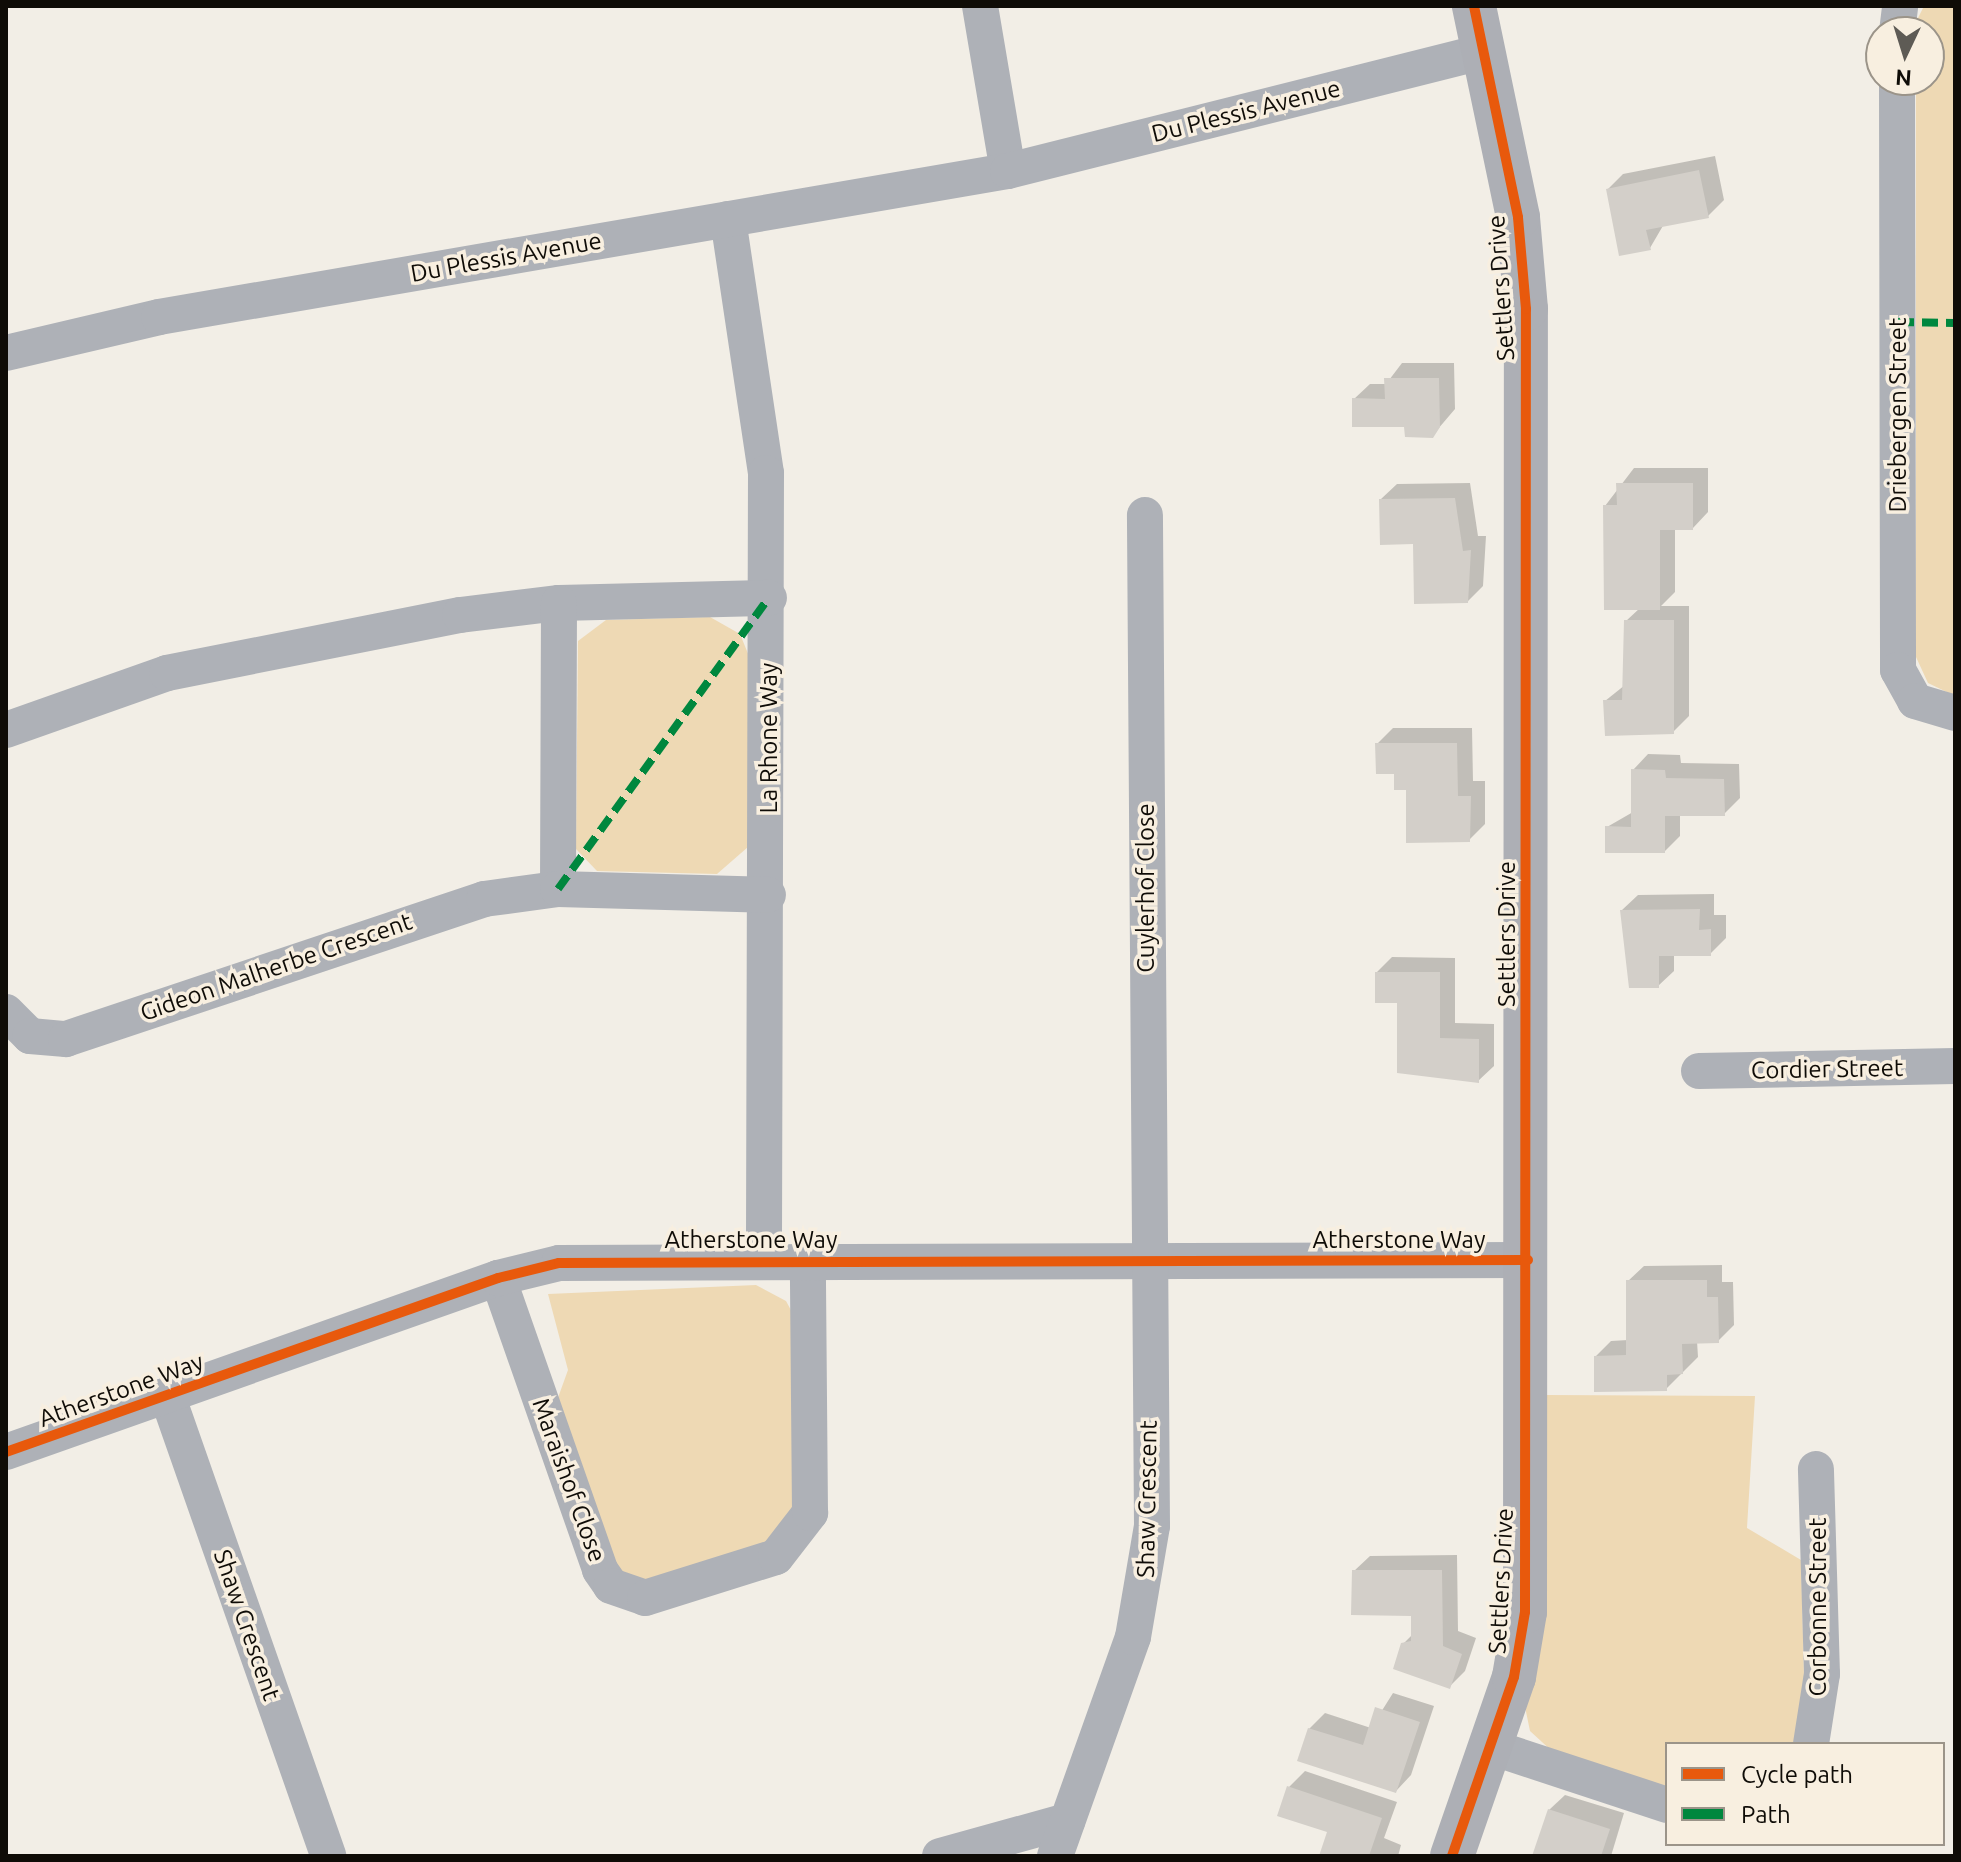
<!DOCTYPE html>
<html>
<head>
<meta charset="utf-8">
<style>
  body { margin:0 }
  #map { position:relative; width:1961px; height:1862px; overflow:hidden; background:#f2eee6; font-family:Ubuntu,sans-serif }
  div>[style] { position:absolute }
  .green>* { inset:0; background:#eed9b4 }
  .shadow>* { inset:0; background:#0003 }
  .building>* { inset:0; background:#d3cfc9 }
  .street>* { height:36px; margin:-18px; padding:0 18px; transform-origin:18px; border-radius:18px; background:#aeb1b7 }
  .secondary>* { height:44px; margin:-22px; padding:0 22px; transform-origin:22px; border-radius:22px; background:#adafb5 }
  .quiet>* { height:8px; margin-top:-4px; transform-origin:0; background:repeating-linear-gradient(90deg,#00873e 0 16px,transparent 0 24px) }
  .cycleway>* { height:10px; margin:-5px; padding:0 5px; transform-origin:5px; border-radius:5px; background:#e8590c }
  span { translate:-50% -50%; white-space:nowrap; text-align:center; line-height:1.15; -webkit-text-stroke:7px #f8efe0; paint-order:stroke }
  .street-label { font-size:24px; color:#0f0c07 }
  .frame { position:absolute; inset:0; border:8px solid #0f0c07; pointer-events:none }
  .legend { position:absolute; left:1665px; top:1742px; width:280px; height:104px; box-sizing:border-box; background:#f8efe0; border:2px solid #9b9489; margin:0; padding:10px 14px; list-style:none; font-size:24px; color:#0f0c07 }
  .legend li { display:flex; align-items:center; gap:16px; height:40px }
  .legend b { width:40px; border:2px solid #9b9489 }
  .north { position:absolute; left:1865px; top:16px; width:80px; height:80px; box-sizing:border-box; background:#f8efe0; border:2px solid #9b9489; border-radius:50%; rotate:184deg; font-size:22px; font-weight:700; line-height:32px; text-align:center; color:#0f0c07 }
  .north::after { content:''; display:block; margin:auto; width:28px; height:36px; background:#5e5b55; clip-path:polygon(50% 0,100% 100%,50% 72%,0 100%) }
</style>
</head>
<body>
<div id="map">
  <div class="green">
    <div style="clip-path:polygon(1924px 6px,1955px 6px,1955px 696px,1928px 683px,1916px 657px,1916px 80px,1929px 80px,1929px 32px,1916px 32px,1916px 22px)"></div>
    <div style="clip-path:polygon(710px 617px,740px 634px,751px 661px,748px 847px,717px 874px,597px 871px,576px 849px,578px 641px,606px 620px)"></div>
    <div style="clip-path:polygon(756px 1285px,786px 1301px,793px 1314px,797px 1507px,786px 1534px,651px 1587px,619px 1580px,555px 1406px,568px 1370px,548px 1294px)"></div>
    <div style="clip-path:polygon(1546px 1395px,1755px 1396px,1747px 1528px,1801px 1560px,1804px 1677px,1795px 1744px,1667px 1744px,1667px 1790px,1554px 1753px,1530px 1731px,1524px 1702px)"></div>
  </div>
  <div class="shadow">
    <div style="clip-path:polygon(1715px 156px,1724px 200px,1708px 216px,1664px 224px,1650px 248px,1608px 189px,1623px 174px)"></div>
    <div style="clip-path:polygon(1402px 363px,1454px 363px,1455px 409px,1432px 436px,1354px 399px,1370px 384px,1386px 384px)"></div>
    <div style="clip-path:polygon(1634px 468px,1708px 468px,1708px 512px,1693px 528px,1675px 528px,1675px 592px,1661px 606px,1689px 606px,1689px 716px,1673px 732px,1605px 701px,1625px 685px,1626px 621px,1640px 608px,1605px 506px)"></div>
    <div style="clip-path:polygon(1470px 483px,1478px 536px,1486px 536px,1483px 586px,1468px 601px,1381px 499px,1397px 484px)"></div>
    <div style="clip-path:polygon(1393px 728px,1472px 728px,1473px 781px,1485px 781px,1485px 824px,1469px 840px,1396px 772px,1377px 744px)"></div>
    <div style="clip-path:polygon(1648px 754px,1680px 755px,1681px 763px,1739px 764px,1740px 798px,1724px 814px,1680px 814px,1680px 836px,1664px 852px,1607px 827px,1633px 812px,1633px 770px)"></div>
    <div style="clip-path:polygon(1714px 894px,1714px 915px,1726px 915px,1726px 938px,1710px 954px,1674px 954px,1674px 971px,1658px 986px,1622px 910px,1638px 895px)"></div>
    <div style="clip-path:polygon(1392px 957px,1455px 958px,1455px 1023px,1494px 1024px,1494px 1066px,1478px 1081px,1376px 973px)"></div>
    <div style="clip-path:polygon(1722px 1265px,1722px 1282px,1733px 1282px,1734px 1325px,1718px 1341px,1697px 1341px,1698px 1357px,1666px 1389px,1596px 1356px,1611px 1341px,1628px 1340px,1628px 1281px,1644px 1266px)"></div>
    <div style="clip-path:polygon(1457px 1555px,1458px 1631px,1476px 1638px,1465px 1671px,1450px 1686px,1403px 1644px,1413px 1634px,1413px 1614px,1354px 1571px,1370px 1556px)"></div>
    <div style="clip-path:polygon(1393px 1693px,1434px 1706px,1411px 1775px,1396px 1791px,1309px 1729px,1325px 1713px,1371px 1728px)"></div>
    <div style="clip-path:polygon(1305px 1771px,1397px 1802px,1384px 1838px,1401px 1845px,1398px 1856px,1321px 1856px,1329px 1831px,1280px 1814px,1289px 1787px)"></div>
    <div style="clip-path:polygon(1565px 1795px,1624px 1813px,1611px 1856px,1535px 1856px,1549px 1810px)"></div>
  </div>
  <div class="building">
    <div style="clip-path:polygon(1699px 170px,1709px 218px,1646px 230px,1651px 250px,1619px 256px,1606px 189px)"></div>
    <div style="clip-path:polygon(1384px 378px,1439px 378px,1440px 427px,1433px 438px,1405px 437px,1404px 427px,1352px 427px,1352px 398px,1385px 399px)"></div>
    <div style="clip-path:polygon(1616px 483px,1693px 483px,1693px 530px,1660px 530px,1660px 610px,1604px 610px,1603px 505px,1617px 505px)"></div>
    <div style="clip-path:polygon(1455px 498px,1463px 551px,1471px 550px,1468px 603px,1414px 604px,1413px 544px,1380px 545px,1379px 499px)"></div>
    <div style="clip-path:polygon(1624px 620px,1674px 620px,1674px 734px,1605px 736px,1603px 700px,1622px 700px)"></div>
    <div style="clip-path:polygon(1375px 743px,1457px 743px,1458px 796px,1471px 796px,1470px 842px,1406px 843px,1406px 790px,1394px 790px,1394px 774px,1376px 774px)"></div>
    <div style="clip-path:polygon(1631px 769px,1665px 770px,1666px 778px,1724px 779px,1725px 816px,1665px 816px,1665px 853px,1605px 853px,1605px 826px,1631px 827px)"></div>
    <div style="clip-path:polygon(1700px 909px,1699px 930px,1711px 929px,1711px 956px,1659px 956px,1659px 988px,1629px 988px,1620px 910px)"></div>
    <div style="clip-path:polygon(1375px 972px,1440px 972px,1440px 1038px,1479px 1039px,1479px 1083px,1397px 1073px,1397px 1003px,1375px 1003px)"></div>
    <div style="clip-path:polygon(1626px 1280px,1707px 1280px,1707px 1297px,1718px 1297px,1719px 1343px,1682px 1344px,1683px 1374px,1667px 1375px,1667px 1391px,1594px 1392px,1594px 1356px,1626px 1355px)"></div>
    <div style="clip-path:polygon(1352px 1570px,1442px 1570px,1443px 1646px,1462px 1654px,1450px 1689px,1393px 1669px,1401px 1643px,1411px 1641px,1411px 1616px,1351px 1615px)"></div>
    <div style="clip-path:polygon(1375px 1707px,1420px 1722px,1396px 1793px,1297px 1761px,1308px 1728px,1363px 1745px)"></div>
    <div style="clip-path:polygon(1287px 1786px,1382px 1818px,1369px 1856px,1319px 1856px,1327px 1832px,1277px 1816px)"></div>
    <div style="clip-path:polygon(1548px 1809px,1610px 1829px,1601px 1856px,1532px 1856px)"></div>
  </div>
  <div class="street">
    <div style="left:980px;top:6px;width:167px;rotate:80.4deg"></div>
    <div style="left:1897px;top:32px;width:26px;rotate:-83deg"></div>
    <div style="left:1897px;top:80px;width:590px;rotate:89.9deg"></div>
    <div style="left:1898px;top:670px;width:35px;rotate:61deg"></div>
    <div style="left:1915px;top:701px;width:42px;rotate:16.7deg"></div>
    <div style="left:728px;top:219px;width:257px;rotate:81.5deg"></div>
    <div style="left:766px;top:473px;width:787px;rotate:90.15deg"></div>
    <div style="left:6px;top:353px;width:157px;rotate:-13.2deg"></div>
    <div style="left:159px;top:317px;width:861px;rotate:-9.76deg"></div>
    <div style="left:1008px;top:171px;width:491px;rotate:-14.1deg"></div>
    <div style="left:6px;top:730px;width:171px;rotate:-19.5deg"></div>
    <div style="left:167px;top:673px;width:299px;rotate:-11.2deg"></div>
    <div style="left:460px;top:615px;width:100px;rotate:-6.9deg"></div>
    <div style="left:559px;top:603px;width:210px;rotate:-1.4deg"></div>
    <div style="left:558px;top:889px;width:286px;rotate:-89.8deg"></div>
    <div style="left:6px;top:1012px;width:34px;rotate:45deg"></div>
    <div style="left:30px;top:1036px;width:36px;rotate:5deg"></div>
    <div style="left:66px;top:1039px;width:441px;rotate:-18.5deg"></div>
    <div style="left:484px;top:899px;width:75px;rotate:-7.7deg"></div>
    <div style="left:558px;top:889px;width:210px;rotate:1.6deg"></div>
    <div style="left:1699px;top:1071px;width:256px;rotate:-1.1deg"></div>
    <div style="left:498px;top:1278px;width:309px;rotate:70.7deg"></div>
    <div style="left:600px;top:1570px;width:19px;rotate:55deg"></div>
    <div style="left:611px;top:1586px;width:36px;rotate:19deg"></div>
    <div style="left:645px;top:1598px;width:137px;rotate:-17.4deg"></div>
    <div style="left:776px;top:1557px;width:56px;rotate:-52.3deg"></div>
    <div style="left:810px;top:1513px;width:253px;rotate:-90.5deg"></div>
    <div style="left:167px;top:1395px;width:488px;rotate:70.7deg"></div>
    <div style="left:6px;top:1452px;width:522px;rotate:-19.48deg"></div>
    <div style="left:498px;top:1278px;width:63px;rotate:-13.8deg"></div>
    <div style="left:559px;top:1263px;width:969px;rotate:-0.18deg"></div>
    <div style="left:1811px;top:1744px;width:71px;rotate:-81.1deg"></div>
    <div style="left:1822px;top:1674px;width:205px;rotate:-91.7deg"></div>
    <div style="left:1491px;top:1747px;width:185px;rotate:18.2deg"></div>
    <div style="left:940px;top:1856px;width:132px;rotate:-15.4deg"></div>
    <div style="left:1055px;top:1856px;width:232px;rotate:-70.4deg"></div>
    <div style="left:1133px;top:1637px;width:113px;rotate:-80.3deg"></div>
    <div style="left:1152px;top:1526px;width:1011px;rotate:-90.4deg"></div>
  </div>
  <div class="secondary">
    <div style="left:1452px;top:1856px;width:189px;rotate:-70.9deg"></div>
    <div style="left:1514px;top:1677px;width:66px;rotate:-80.4deg"></div>
    <div style="left:1525px;top:1612px;width:1303px;rotate:-89.96deg"></div>
    <div style="left:1526px;top:309px;width:92px;rotate:-95deg"></div>
    <div style="left:1518px;top:217px;width:216px;rotate:-101.8deg"></div>
  </div>
  <div class="quiet">
    <div style="left:1898px;top:322px;width:57px;rotate:1deg"></div>
    <div style="left:558px;top:889px;width:359px;rotate:-54.1deg"></div>
  </div>
  <div class="cycleway">
    <div style="left:6px;top:1452px;width:522px;rotate:-19.48deg"></div>
    <div style="left:498px;top:1278px;width:63px;rotate:-13.8deg"></div>
    <div style="left:559px;top:1263px;width:969px;rotate:-0.18deg"></div>
    <div style="left:1452px;top:1856px;width:189px;rotate:-70.9deg"></div>
    <div style="left:1514px;top:1677px;width:66px;rotate:-80.4deg"></div>
    <div style="left:1525px;top:1612px;width:1303px;rotate:-89.96deg"></div>
    <div style="left:1526px;top:309px;width:92px;rotate:-95deg"></div>
    <div style="left:1518px;top:217px;width:216px;rotate:-101.8deg"></div>
  </div>
  <div class="street-label">
    <span style="left:1246px;top:111px;rotate:-14deg">Du Plessis Avenue</span>
    <span style="left:506px;top:257px;rotate:-10deg">Du Plessis Avenue</span>
    <span style="left:1501px;top:288px;rotate:-94deg">Settlers Drive</span>
    <span style="left:1898px;top:415px;rotate:-90deg">Driebergen Street</span>
    <span style="left:769px;top:738px;rotate:-90deg">La Rhone Way</span>
    <span style="left:1146px;top:888px;rotate:-90deg">Cuylerhof Close</span>
    <span style="left:1507px;top:934px;rotate:-90deg">Settlers Drive</span>
    <span style="left:276px;top:967px;rotate:-19deg">Gideon Malherbe Crescent</span>
    <span style="left:1827px;top:1069px;rotate:-1deg">Cordier Street</span>
    <span style="left:751px;top:1240px">Atherstone Way</span>
    <span style="left:1399px;top:1240px">Atherstone Way</span>
    <span style="left:121px;top:1390px;rotate:-20deg">Atherstone Way</span>
    <span style="left:569px;top:1480px;rotate:70deg">Maraishof Close</span>
    <span style="left:1147px;top:1499px;rotate:-89deg">Shaw Crescent</span>
    <span style="left:1501px;top:1581px;rotate:-87deg">Settlers Drive</span>
    <span style="left:1818px;top:1607px;rotate:-90deg">Corbonne Street</span>
    <span style="left:247px;top:1625px;rotate:71deg">Shaw Crescent</span>
  </div>
  <div class="frame"></div>
  <ul class="legend">
  <li><b style="height:10px;background:#e8590c"></b>Cycle path</li>
  <li><b style="height:10px;background:#00873e"></b>Path</li>
  </ul>
  <div class="north">N</div>
</div>
</body>
</html>
